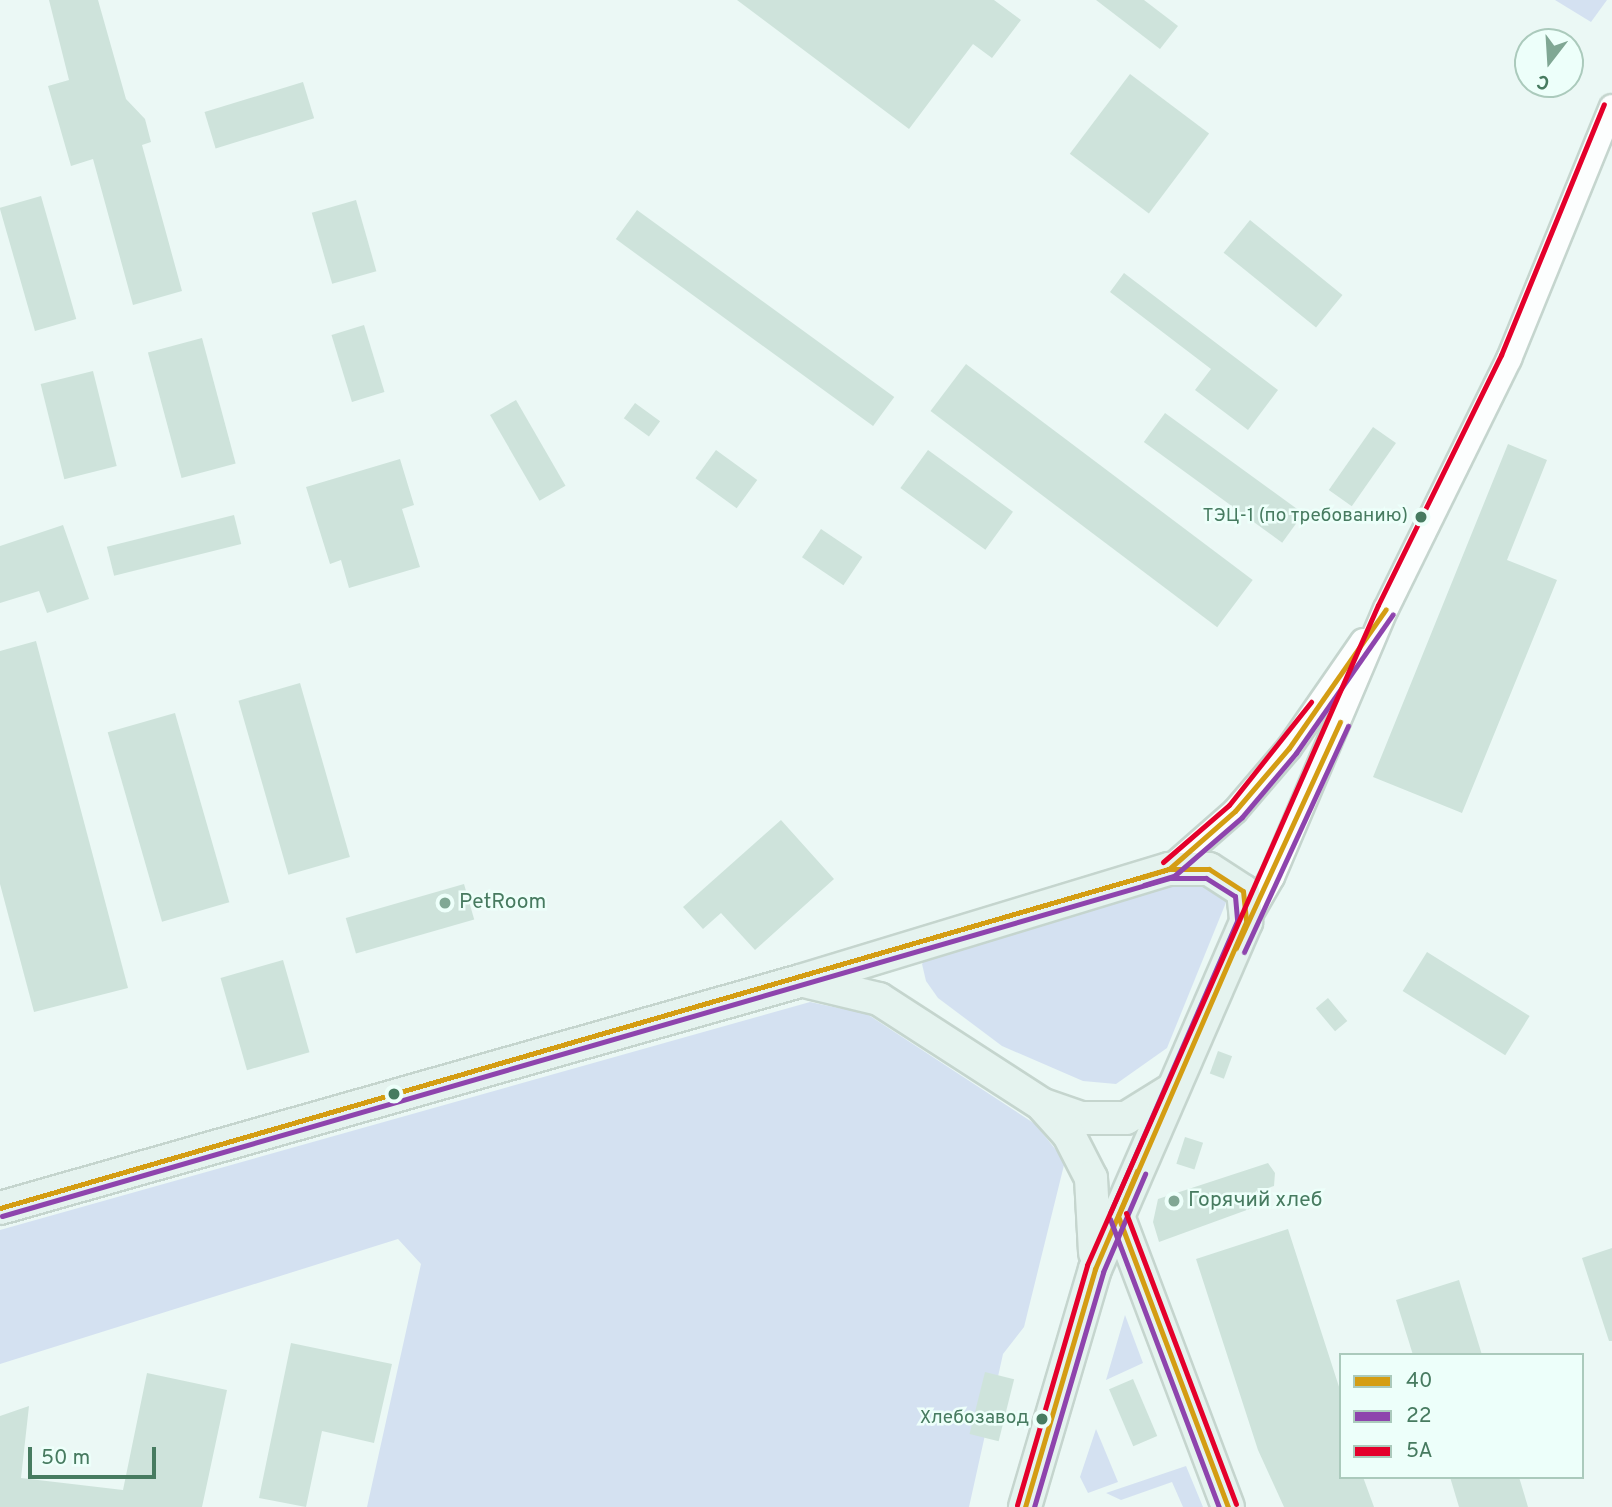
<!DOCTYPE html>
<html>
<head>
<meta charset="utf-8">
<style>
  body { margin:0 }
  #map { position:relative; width:1612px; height:1507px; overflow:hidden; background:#ebf8f5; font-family:Overpass,sans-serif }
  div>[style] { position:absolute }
  .green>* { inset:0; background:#d4e1f1 }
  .building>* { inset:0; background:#cee3db; transform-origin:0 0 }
  .roads { filter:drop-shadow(2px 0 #c5d5ce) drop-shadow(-2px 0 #c5d5ce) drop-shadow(0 2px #c5d5ce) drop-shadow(0 -2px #c5d5ce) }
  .minor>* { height:24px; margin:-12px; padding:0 12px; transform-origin:12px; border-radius:12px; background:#fcfefe }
  .major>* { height:32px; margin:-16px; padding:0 16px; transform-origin:16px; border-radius:16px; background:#e5f3ef }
  .bus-1>* { height:5px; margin:-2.5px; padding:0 2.5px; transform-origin:2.5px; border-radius:2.5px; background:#d49d13 }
  .bus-2>* { height:5px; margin:-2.5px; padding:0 2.5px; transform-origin:2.5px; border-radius:2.5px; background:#8e44ad }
  .bus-3>* { height:5px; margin:-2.5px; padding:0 2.5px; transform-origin:2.5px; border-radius:2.5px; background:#e4002b }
  .dots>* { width:19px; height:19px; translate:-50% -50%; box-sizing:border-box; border:4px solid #edfffa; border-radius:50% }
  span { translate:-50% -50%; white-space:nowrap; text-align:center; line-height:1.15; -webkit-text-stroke:5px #edfffa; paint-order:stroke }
  .bus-label { font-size:19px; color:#477b60 }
  .right { translate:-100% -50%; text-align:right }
  .poi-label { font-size:21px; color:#477b60 }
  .left { translate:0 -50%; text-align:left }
  .legend { position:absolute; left:1339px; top:1353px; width:245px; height:126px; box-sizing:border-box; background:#edfffa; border:2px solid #abcabc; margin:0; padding:9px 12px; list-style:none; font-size:21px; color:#477b60 }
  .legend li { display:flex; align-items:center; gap:14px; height:35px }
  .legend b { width:35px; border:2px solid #abcabc }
  .north { position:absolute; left:1514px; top:28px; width:70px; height:70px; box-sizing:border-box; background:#edfffa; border:2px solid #abcabc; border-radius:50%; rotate:197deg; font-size:19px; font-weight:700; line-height:28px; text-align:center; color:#477b60 }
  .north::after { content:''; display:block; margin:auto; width:24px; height:32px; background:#80a794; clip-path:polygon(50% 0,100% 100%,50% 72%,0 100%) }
  .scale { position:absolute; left:28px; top:1447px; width:128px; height:32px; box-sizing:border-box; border:4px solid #477b60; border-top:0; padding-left:9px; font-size:21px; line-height:24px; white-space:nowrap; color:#477b60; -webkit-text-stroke:5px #edfffa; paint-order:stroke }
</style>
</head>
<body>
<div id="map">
  <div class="green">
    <div style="clip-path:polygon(1555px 0,1607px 0,1591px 22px)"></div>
    <div style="clip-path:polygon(1189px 882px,1221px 889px,1227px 900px,1167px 1048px,1116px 1084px,1083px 1081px,1002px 1046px,938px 998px,926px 981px,922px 964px,935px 947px)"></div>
    <div style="clip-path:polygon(810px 1002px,867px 1014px,1035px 1124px,1065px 1161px,1024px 1327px,1003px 1354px,969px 1507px,367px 1507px,421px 1264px,398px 1239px,0 1364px,0 1230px)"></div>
    <div style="clip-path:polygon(1125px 1315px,1143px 1363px,1106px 1380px)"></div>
    <div style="clip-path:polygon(1096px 1429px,1118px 1482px,1088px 1493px,1080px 1477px)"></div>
    <div style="clip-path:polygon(1186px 1466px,1203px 1507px,1183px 1507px,1172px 1482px,1121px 1500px,1106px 1493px)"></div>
  </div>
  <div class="building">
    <div style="clip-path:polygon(49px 0,98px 0,126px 99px,145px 119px,151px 142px,142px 145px,182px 291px,133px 305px,93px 159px,71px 166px,48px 86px,69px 80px)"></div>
    <div style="clip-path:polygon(737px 0,994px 0,1021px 20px,992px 58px,973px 44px,909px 129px)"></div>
    <div style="clip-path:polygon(1096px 0,1144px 0,1178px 26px,1160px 49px)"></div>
    <div style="left:1130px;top:74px;width:99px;height:100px;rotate:37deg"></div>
    <div style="left:303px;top:82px;width:38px;height:103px;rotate:73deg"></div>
    <div style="left:41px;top:196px;width:128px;height:43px;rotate:74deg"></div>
    <div style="left:356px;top:200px;width:74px;height:46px;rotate:74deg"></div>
    <div style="left:637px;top:210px;width:318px;height:36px;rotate:36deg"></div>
    <div style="left:1250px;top:220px;width:119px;height:42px;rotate:39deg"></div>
    <div style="clip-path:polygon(1124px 273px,1278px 390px,1248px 430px,1195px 390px,1211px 369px,1110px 292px)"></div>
    <div style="left:364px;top:325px;width:70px;height:34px;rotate:73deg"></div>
    <div style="left:202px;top:338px;width:130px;height:56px;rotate:75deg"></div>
    <div style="left:966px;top:364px;width:359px;height:59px;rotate:37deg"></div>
    <div style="left:93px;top:371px;width:98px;height:54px;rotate:76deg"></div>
    <div style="left:516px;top:400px;width:99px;height:30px;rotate:60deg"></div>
    <div style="left:635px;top:403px;width:31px;height:19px;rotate:36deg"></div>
    <div style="left:1165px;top:413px;width:171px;height:36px;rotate:36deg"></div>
    <div style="left:1373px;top:427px;width:28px;height:77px;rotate:35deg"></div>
    <div style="clip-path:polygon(1508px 444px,1547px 460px,1507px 560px,1557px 580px,1462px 813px,1373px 777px)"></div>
    <div style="left:716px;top:450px;width:51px;height:35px;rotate:36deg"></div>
    <div style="left:928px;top:450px;width:105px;height:47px;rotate:36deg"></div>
    <div style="clip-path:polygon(400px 459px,414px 505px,402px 509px,420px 567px,349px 588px,341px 560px,330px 564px,306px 487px)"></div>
    <div style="left:234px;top:515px;width:30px;height:131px;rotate:76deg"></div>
    <div style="clip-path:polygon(63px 525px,89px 599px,47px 613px,39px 591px,0 603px,0 546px)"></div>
    <div style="left:821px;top:529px;width:50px;height:34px;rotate:34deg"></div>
    <div style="clip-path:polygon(36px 641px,128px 988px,34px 1012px,0 884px,0 651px)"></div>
    <div style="left:300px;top:683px;width:181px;height:64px;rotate:74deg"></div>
    <div style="left:175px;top:713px;width:197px;height:70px;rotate:74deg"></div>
    <div style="clip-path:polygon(781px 820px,834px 879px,755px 950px,721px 913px,703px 929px,683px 907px)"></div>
    <div style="left:464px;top:884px;width:37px;height:123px;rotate:74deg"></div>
    <div style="left:1427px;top:952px;width:121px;height:46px;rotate:32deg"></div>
    <div style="left:283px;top:960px;width:96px;height:65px;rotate:74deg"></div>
    <div style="left:1328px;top:998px;width:30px;height:16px;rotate:50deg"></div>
    <div style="left:1218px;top:1051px;width:15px;height:24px;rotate:20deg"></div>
    <div style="left:1185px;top:1137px;width:19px;height:28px;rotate:18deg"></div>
    <div style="clip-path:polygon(1268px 1163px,1275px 1173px,1274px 1186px,1262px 1190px,1266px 1203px,1159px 1242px,1153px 1222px,1158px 1199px)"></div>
    <div style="clip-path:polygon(1288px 1229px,1341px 1393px,1341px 1477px,1363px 1477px,1374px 1507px,1284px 1507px,1258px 1450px,1196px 1259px)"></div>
    <div style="clip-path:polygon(1612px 1248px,1612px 1341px,1609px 1341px,1582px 1258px)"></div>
    <div style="clip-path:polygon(1459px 1280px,1482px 1355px,1413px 1355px,1396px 1300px)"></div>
    <div style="clip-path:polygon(291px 1343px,392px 1364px,374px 1443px,322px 1431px,306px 1507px,259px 1498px)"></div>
    <div style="left:985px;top:1372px;width:30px;height:64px;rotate:14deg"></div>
    <div style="clip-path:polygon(147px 1373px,227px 1390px,202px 1507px,0 1507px,0 1416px,29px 1406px,21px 1478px,123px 1490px)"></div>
    <div style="left:1133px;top:1379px;width:62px;height:26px;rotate:67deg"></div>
    <div style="clip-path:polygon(1450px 1477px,1519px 1477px,1528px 1507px,1459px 1507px)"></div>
  </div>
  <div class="roads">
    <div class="minor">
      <div style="left:1169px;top:869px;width:88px;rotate:-41.3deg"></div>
      <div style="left:1235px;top:811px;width:83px;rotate:-49.4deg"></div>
      <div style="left:1289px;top:748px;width:130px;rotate:-55.3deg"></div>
      <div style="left:1246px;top:922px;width:52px;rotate:-60deg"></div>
      <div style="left:1272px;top:877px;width:291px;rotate:-67deg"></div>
      <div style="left:1386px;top:609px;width:279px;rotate:-63.8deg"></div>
      <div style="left:1509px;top:359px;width:272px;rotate:-67.8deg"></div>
    </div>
    <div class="major">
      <div style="left:808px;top:982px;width:73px;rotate:13.5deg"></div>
      <div style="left:879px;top:999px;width:195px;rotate:32.9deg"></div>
      <div style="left:1043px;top:1105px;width:39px;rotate:19deg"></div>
      <div style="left:1080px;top:1118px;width:46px"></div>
      <div style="left:1126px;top:1118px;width:55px;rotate:-31.7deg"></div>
      <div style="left:1044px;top:1107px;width:38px;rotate:48deg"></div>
      <div style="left:1069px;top:1135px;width:48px;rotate:62.9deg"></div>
      <div style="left:1091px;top:1178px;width:75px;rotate:86.9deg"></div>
      <div style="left:0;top:1208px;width:832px;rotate:-15.84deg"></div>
      <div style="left:800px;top:981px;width:386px;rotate:-16.9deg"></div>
      <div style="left:1169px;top:869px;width:40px"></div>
      <div style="left:1209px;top:869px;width:40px;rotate:32.9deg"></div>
      <div style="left:1243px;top:891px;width:31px;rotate:84deg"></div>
      <div style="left:1246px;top:922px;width:378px;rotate:113.5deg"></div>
      <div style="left:1095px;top:1269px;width:248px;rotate:106.4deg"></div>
      <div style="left:1118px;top:1216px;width:311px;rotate:69.3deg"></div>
    </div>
  </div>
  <div class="bus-1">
    <div style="left:1142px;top:877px;width:28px;rotate:-17deg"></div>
    <div style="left:1169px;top:869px;width:88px;rotate:-41.3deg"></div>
    <div style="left:1235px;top:811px;width:83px;rotate:-49.4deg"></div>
    <div style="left:1289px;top:748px;width:169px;rotate:-55.1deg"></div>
    <div style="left:1236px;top:948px;width:249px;rotate:-65.3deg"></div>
    <div style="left:0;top:1208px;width:1217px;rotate:-16.17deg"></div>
    <div style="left:1169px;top:869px;width:40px"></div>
    <div style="left:1209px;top:869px;width:40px;rotate:32.9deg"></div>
    <div style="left:1243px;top:891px;width:31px;rotate:84deg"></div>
    <div style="left:1246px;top:922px;width:321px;rotate:113.5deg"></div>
    <div style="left:1118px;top:1216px;width:311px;rotate:69.3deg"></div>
    <div style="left:1025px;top:1507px;width:248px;rotate:-73.6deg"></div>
    <div style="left:1095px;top:1269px;width:107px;rotate:-66.8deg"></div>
  </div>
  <div class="bus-2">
    <div style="left:1144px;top:885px;width:31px;rotate:-17deg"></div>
    <div style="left:1174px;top:876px;width:90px;rotate:-40.9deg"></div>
    <div style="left:1242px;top:817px;width:84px;rotate:-49.8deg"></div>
    <div style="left:1296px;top:753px;width:169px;rotate:-55.1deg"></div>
    <div style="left:1244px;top:952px;width:249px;rotate:-65.3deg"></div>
    <div style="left:2px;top:1216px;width:1216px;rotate:-16.14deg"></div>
    <div style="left:1170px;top:878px;width:36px"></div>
    <div style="left:1206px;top:878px;width:34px;rotate:32deg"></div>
    <div style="left:1235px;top:896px;width:25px;rotate:85deg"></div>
    <div style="left:1237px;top:921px;width:318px;rotate:113.5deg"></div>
    <div style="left:1110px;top:1219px;width:308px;rotate:69.3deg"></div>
    <div style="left:1034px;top:1507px;width:245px;rotate:-73.6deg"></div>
    <div style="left:1103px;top:1272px;width:107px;rotate:-66.8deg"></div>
  </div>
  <div class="bus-3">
    <div style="left:1163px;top:862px;width:87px;rotate:-40.8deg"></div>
    <div style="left:1229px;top:805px;width:132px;rotate:-51.5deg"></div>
    <div style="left:1126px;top:1213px;width:311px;rotate:69.3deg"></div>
    <div style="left:1017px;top:1505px;width:250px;rotate:-73.7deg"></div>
    <div style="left:1087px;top:1265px;width:721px;rotate:-66.21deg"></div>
    <div style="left:1378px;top:605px;width:279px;rotate:-63.8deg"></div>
    <div style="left:1501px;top:355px;width:271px;rotate:-67.7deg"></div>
  </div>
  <div class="dots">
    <div style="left:1421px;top:517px;background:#477b60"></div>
    <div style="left:445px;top:903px;background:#80a794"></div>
    <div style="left:394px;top:1094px;background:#477b60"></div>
    <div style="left:1174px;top:1201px;background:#80a794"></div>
    <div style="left:1042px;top:1419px;background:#477b60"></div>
  </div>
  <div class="bus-label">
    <span class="right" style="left:1408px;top:517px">ТЭЦ-1 (по требованию)</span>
    <span class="right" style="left:1029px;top:1419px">Хлебозавод</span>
  </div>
  <div class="poi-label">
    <span class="left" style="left:459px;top:903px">PetRoom</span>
    <span class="left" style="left:1188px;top:1201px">Горячий хлеб</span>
  </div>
  <ul class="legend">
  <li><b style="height:9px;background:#d49d13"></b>40</li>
  <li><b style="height:9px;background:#8e44ad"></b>22</li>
  <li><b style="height:9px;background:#e4002b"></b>5А</li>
  </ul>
  <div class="north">С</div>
  <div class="scale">50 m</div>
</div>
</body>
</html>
